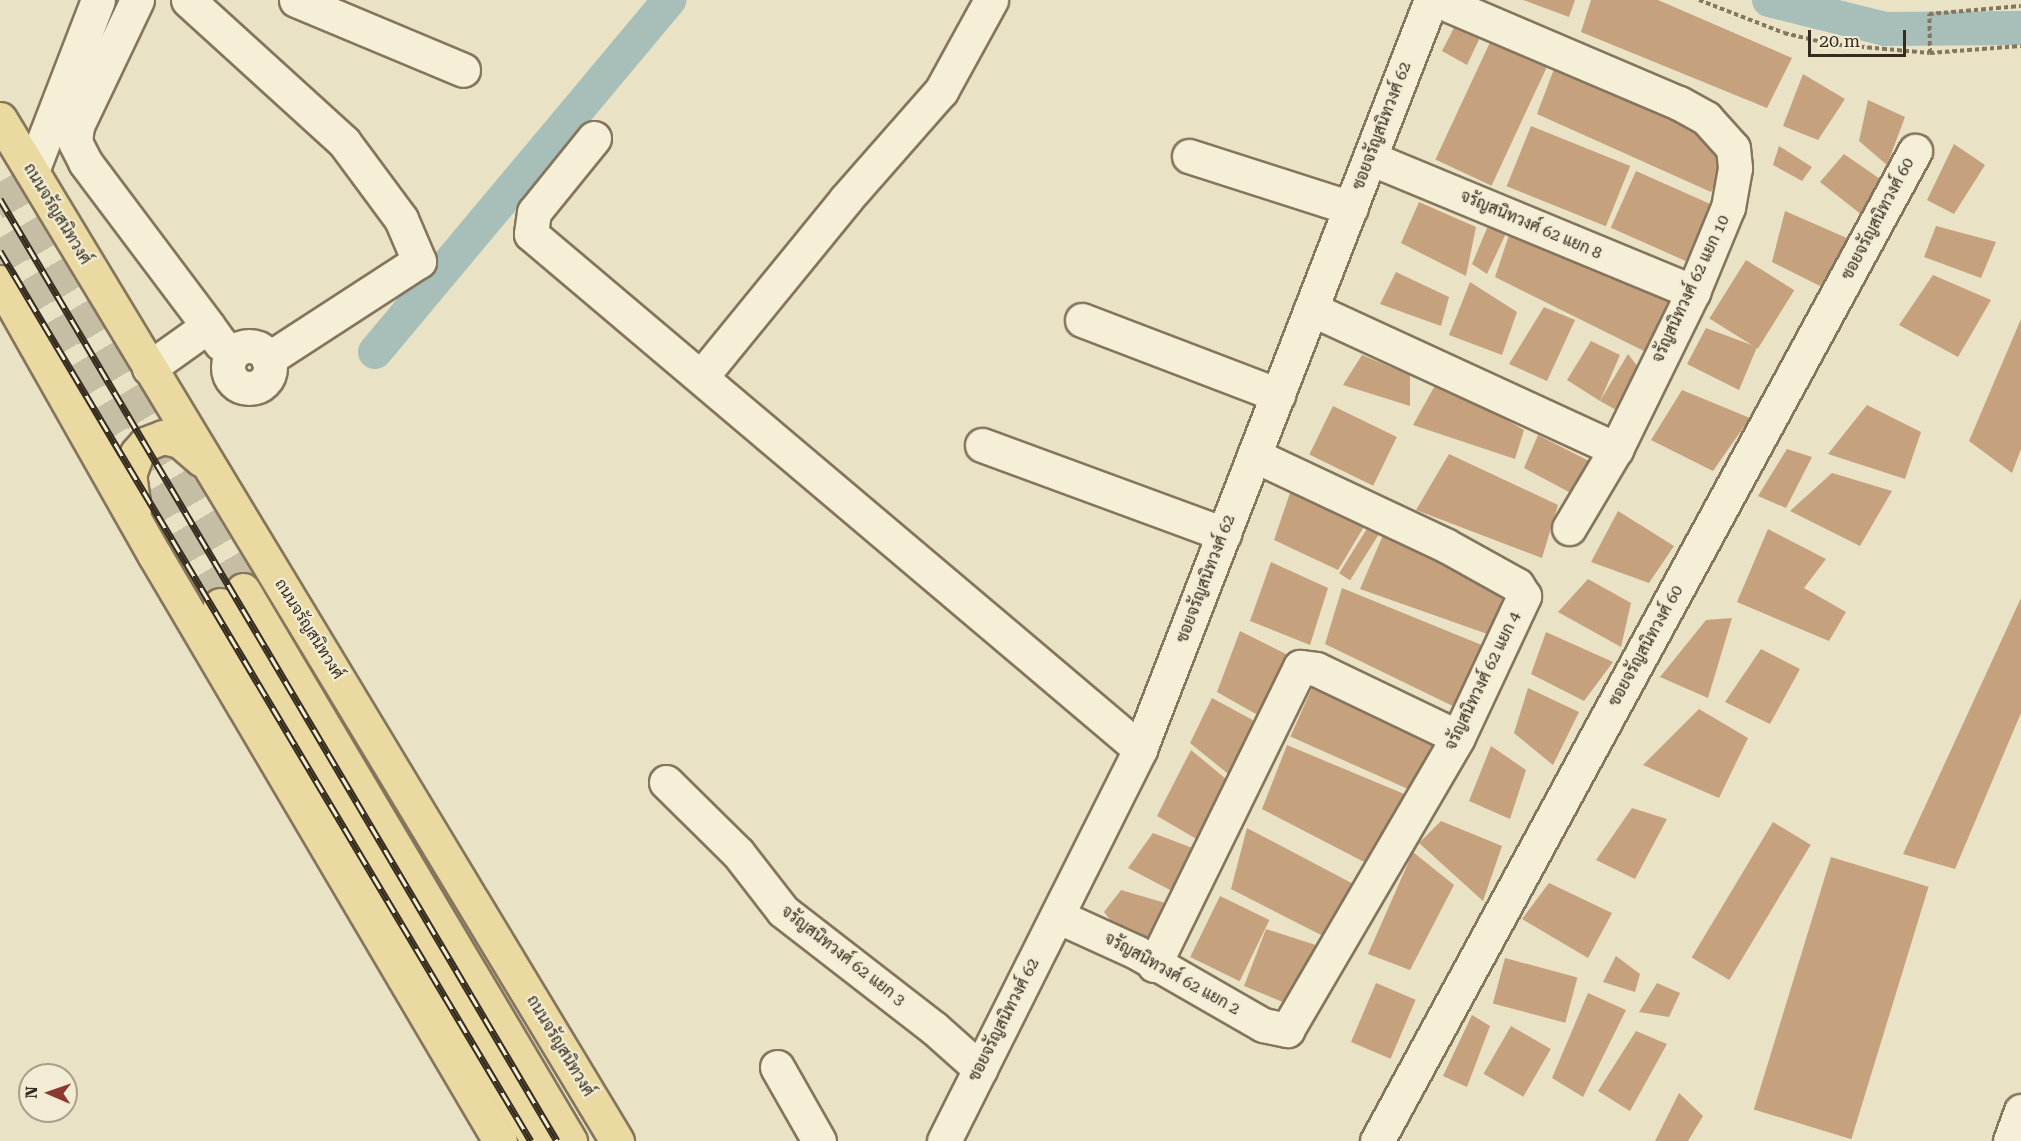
<!DOCTYPE html>
<html>
<head>
<meta charset="utf-8">
<style>
  body { margin:0 }
  #map { position:relative; width:2021px; height:1141px; overflow:hidden; background:#eae2c5; font-family:"Roboto Serif",Sarabun,serif }
  div>[style] { position:absolute }
  .canal>* { height:34px; margin:-17px; padding:0 17px; transform-origin:17px; border-radius:17px; background:#a7beb9 }
  .building>* { inset:0; background:#c5a17e; transform-origin:0 0 }
  .major-tunnel>* { height:33px; margin-top:-16.5px; transform-origin:0; background:repeating-linear-gradient(90deg,#c6bea4 0 33px,transparent 0 49px) }
  .path>* { height:4px; margin-top:-2px; transform-origin:0; background:repeating-linear-gradient(90deg,#84755d 0 4.5px,transparent 0 7.5px) }
  .roads { filter:drop-shadow(2px 0 #84755d) drop-shadow(-2px 0 #84755d) drop-shadow(0 2px #84755d) drop-shadow(0 -2px #84755d) }
  .minor>* { height:33px; margin:-16.5px; padding:0 16.5px; transform-origin:16.5px; border-radius:16.5px; background:#f6efd8 }
  .minor>.ring { margin:-16.5px; padding:0; box-sizing:content-box; background:none; border:33px solid #f6efd8; border-radius:50% }
  .major>* { height:33px; margin:-16.5px; padding:0 16.5px; transform-origin:16.5px; border-radius:16.5px; background:#ead9a0 }
  .rail>* { height:7px; margin-top:-3.5px; transform-origin:0; background:repeating-linear-gradient(90deg,#f2ecd4 0 14px,#352c1f 0 28px); box-sizing:border-box; border-block:2px solid #352c1f }
  span { translate:-50% -50%; white-space:nowrap; text-align:center; line-height:1.15; -webkit-text-stroke:4.5px #f2ecd4; paint-order:stroke }
  .street-label { font-size:16px; color:#352c1f }
  .north { position:absolute; left:18px; top:1063px; width:60px; height:60px; box-sizing:border-box; background:#f2ecd4; border:2px solid #a69f8c; border-radius:50%; rotate:272deg; font-size:16px; font-weight:700; line-height:24px; text-align:center; color:#352c1f }
  .north::after { content:''; display:block; margin:auto; width:21px; height:27px; background:#8e3832; clip-path:polygon(50% 0,100% 100%,50% 72%,0 100%) }
  .scale { position:absolute; left:1808px; top:30px; width:98px; height:27px; box-sizing:border-box; border:3px solid #352c1f; border-top:0; padding-left:8px; font-size:18px; line-height:21px; white-space:nowrap; color:#352c1f; -webkit-text-stroke:4px #f2ecd4; paint-order:stroke }
</style>
</head>
<body>
<div id="map">
  <div class="canal">
    <div style="left:1769px;top:0;width:120px;rotate:14deg"></div>
    <div style="left:1885px;top:29px;width:136px;rotate:-0.4deg"></div>
    <div style="left:375px;top:352px;width:459px;rotate:-50.1deg"></div>
  </div>
  <div class="building">
    <div style="clip-path:polygon(1523px 0,1575px 0,1569px 17px)"></div>
    <div style="clip-path:polygon(1591px 0,1658px 0,1792px 58px,1767px 108px,1581px 32px)"></div>
    <div style="clip-path:polygon(1457px 22px,1483px 31px,1467px 65px,1442px 51px)"></div>
    <div style="left:1492px;top:38px;width:62px;height:134px;rotate:25deg"></div>
    <div style="clip-path:polygon(1557px 61px,1733px 148px,1711px 192px,1537px 114px)"></div>
    <div style="clip-path:polygon(1803px 74px,1845px 99px,1818px 140px,1783px 126px)"></div>
    <div style="clip-path:polygon(1868px 100px,1905px 117px,1887px 165px,1859px 141px)"></div>
    <div style="left:1531px;top:126px;width:107px;height:65px;rotate:22deg"></div>
    <div style="clip-path:polygon(1954px 144px,1985px 165px,1954px 214px,1927px 200px)"></div>
    <div style="clip-path:polygon(1779px 146px,1812px 167px,1802px 181px,1773px 165px)"></div>
    <div style="clip-path:polygon(1844px 154px,1880px 179px,1862px 215px,1820px 182px)"></div>
    <div style="left:1636px;top:171px;width:85px;height:62px;rotate:24deg"></div>
    <div style="clip-path:polygon(1419px 202px,1476px 227px,1466px 276px,1401px 243px)"></div>
    <div style="clip-path:polygon(1785px 211px,1849px 239px,1820px 286px,1772px 262px)"></div>
    <div style="clip-path:polygon(1490px 221px,1508px 229px,1487px 274px,1472px 264px)"></div>
    <div style="clip-path:polygon(1512px 226px,1677px 297px,1646px 352px,1495px 277px)"></div>
    <div style="clip-path:polygon(1936px 226px,1996px 242px,1981px 278px,1924px 257px)"></div>
    <div style="left:1746px;top:260px;width:57px;height:69px;rotate:32deg"></div>
    <div style="clip-path:polygon(1396px 272px,1449px 297px,1441px 326px,1380px 304px)"></div>
    <div style="clip-path:polygon(1933px 275px,1991px 300px,1958px 357px,1899px 325px)"></div>
    <div style="clip-path:polygon(1470px 282px,1517px 312px,1502px 355px,1449px 335px)"></div>
    <div style="clip-path:polygon(1544px 307px,1575px 320px,1547px 381px,1509px 364px)"></div>
    <div style="clip-path:polygon(2021px 319px,2021px 449px,2012px 473px,1969px 441px)"></div>
    <div style="clip-path:polygon(1706px 328px,1757px 347px,1739px 390px,1687px 364px)"></div>
    <div style="clip-path:polygon(1591px 341px,1620px 355px,1600px 401px,1567px 380px)"></div>
    <div style="clip-path:polygon(1628px 354px,1648px 380px,1618px 411px,1600px 401px)"></div>
    <div style="clip-path:polygon(1362px 355px,1410px 375px,1410px 406px,1343px 385px)"></div>
    <div style="clip-path:polygon(1438px 380px,1524px 430px,1515px 459px,1413px 425px)"></div>
    <div style="clip-path:polygon(1682px 390px,1750px 418px,1713px 471px,1651px 440px)"></div>
    <div style="clip-path:polygon(1867px 405px,1921px 432px,1905px 479px,1828px 454px)"></div>
    <div style="left:1333px;top:406px;width:71px;height:54px;rotate:26deg"></div>
    <div style="clip-path:polygon(1538px 435px,1591px 462px,1569px 492px,1524px 468px)"></div>
    <div style="clip-path:polygon(1787px 449px,1812px 457px,1786px 508px,1758px 496px)"></div>
    <div style="clip-path:polygon(1449px 454px,1558px 505px,1542px 558px,1416px 510px)"></div>
    <div style="clip-path:polygon(1832px 473px,1892px 491px,1860px 546px,1790px 511px)"></div>
    <div style="clip-path:polygon(1292px 487px,1368px 520px,1338px 570px,1274px 540px)"></div>
    <div style="clip-path:polygon(1618px 511px,1674px 546px,1649px 583px,1591px 562px)"></div>
    <div style="left:1373px;top:519px;width:13px;height:64px;rotate:32deg"></div>
    <div style="clip-path:polygon(1390px 519px,1524px 596px,1493px 636px,1360px 589px)"></div>
    <div style="clip-path:polygon(1768px 529px,1826px 559px,1804px 588px,1846px 612px,1829px 641px,1737px 602px)"></div>
    <div style="clip-path:polygon(1271px 562px,1328px 588px,1310px 645px,1250px 621px)"></div>
    <div style="clip-path:polygon(1588px 579px,1631px 603px,1621px 647px,1558px 612px)"></div>
    <div style="clip-path:polygon(1342px 588px,1489px 648px,1461px 710px,1325px 644px)"></div>
    <div style="clip-path:polygon(2021px 598px,2021px 713px,1955px 869px,1903px 854px)"></div>
    <div style="clip-path:polygon(1732px 618px,1708px 698px,1660px 677px,1706px 620px)"></div>
    <div style="clip-path:polygon(1240px 631px,1298px 660px,1263px 718px,1217px 692px)"></div>
    <div style="clip-path:polygon(1546px 632px,1613px 662px,1584px 701px,1531px 674px)"></div>
    <div style="clip-path:polygon(1761px 649px,1800px 669px,1770px 724px,1725px 702px)"></div>
    <div style="left:1316px;top:679px;width:141px;height:63px;rotate:24deg"></div>
    <div style="clip-path:polygon(1528px 688px,1579px 712px,1553px 765px,1514px 733px)"></div>
    <div style="clip-path:polygon(1212px 698px,1260px 724px,1237px 781px,1190px 743px)"></div>
    <div style="clip-path:polygon(1699px 709px,1748px 738px,1719px 798px,1643px 765px)"></div>
    <div style="clip-path:polygon(1287px 745px,1409px 796px,1370px 865px,1262px 809px)"></div>
    <div style="clip-path:polygon(1491px 746px,1526px 770px,1510px 819px,1469px 801px)"></div>
    <div style="clip-path:polygon(1191px 750px,1232px 784px,1200px 841px,1157px 816px)"></div>
    <div style="clip-path:polygon(1632px 808px,1667px 819px,1635px 879px,1596px 860px)"></div>
    <div style="clip-path:polygon(1441px 821px,1502px 846px,1483px 901px,1419px 843px)"></div>
    <div style="left:1773px;top:822px;width:44px;height:158px;rotate:31deg"></div>
    <div style="clip-path:polygon(1247px 828px,1359px 887px,1325px 937px,1231px 889px)"></div>
    <div style="clip-path:polygon(1153px 833px,1195px 849px,1172px 891px,1128px 868px)"></div>
    <div style="clip-path:polygon(1413px 852px,1454px 885px,1410px 970px,1368px 954px)"></div>
    <div style="left:1831px;top:857px;width:102px;height:264px;rotate:17deg"></div>
    <div style="clip-path:polygon(1549px 883px,1612px 913px,1588px 958px,1522px 919px)"></div>
    <div style="clip-path:polygon(1121px 890px,1172px 905px,1136px 952px,1104px 912px)"></div>
    <div style="left:1220px;top:896px;width:55px;height:68px;rotate:26deg"></div>
    <div style="clip-path:polygon(1266px 929px,1325px 948px,1290px 1005px,1244px 986px)"></div>
    <div style="clip-path:polygon(1616px 956px,1640px 974px,1635px 992px,1603px 982px)"></div>
    <div style="left:1505px;top:958px;width:75px;height:47px;rotate:15deg"></div>
    <div style="left:1376px;top:983px;width:43px;height:64px;rotate:23deg"></div>
    <div style="clip-path:polygon(1657px 983px,1680px 993px,1669px 1017px,1639px 1012px)"></div>
    <div style="clip-path:polygon(1588px 993px,1626px 1010px,1583px 1097px,1552px 1078px)"></div>
    <div style="clip-path:polygon(1472px 1015px,1490px 1026px,1467px 1087px,1443px 1076px)"></div>
    <div style="left:1511px;top:1026px;width:46px;height:55px;rotate:30deg"></div>
    <div style="clip-path:polygon(1636px 1031px,1667px 1044px,1630px 1111px,1598px 1091px)"></div>
    <div style="clip-path:polygon(1679px 1093px,1703px 1116px,1688px 1141px,1655px 1141px)"></div>
  </div>
  <div class="major-tunnel">
    <div style="left:0;top:181px;width:476px;rotate:59.3deg"></div>
    <div style="left:0;top:237px;width:429px;rotate:59.1deg"></div>
  </div>
  <div class="path">
    <div style="left:1699px;top:0;width:91px;rotate:21.2deg"></div>
    <div style="left:1784px;top:33px;width:47px;rotate:13.4deg"></div>
    <div style="left:1830px;top:44px;width:100px;rotate:5.1deg"></div>
    <div style="left:1930px;top:53px;width:91px;rotate:-4.4deg"></div>
    <div style="left:1930px;top:53px;width:39px;rotate:-91deg"></div>
    <div style="left:1929px;top:14px;width:92px;rotate:-5deg"></div>
  </div>
  <div class="roads">
    <div class="minor">
      <div style="left:137px;top:0;width:140px;rotate:115.5deg"></div>
      <div style="left:77px;top:126px;width:16px;rotate:97deg"></div>
      <div style="left:75px;top:142px;width:22px;rotate:63deg"></div>
      <div style="left:85px;top:162px;width:205px;rotate:53.1deg"></div>
      <div style="left:188px;top:0;width:211px;rotate:42.3deg"></div>
      <div style="left:344px;top:142px;width:96px;rotate:53.5deg"></div>
      <div style="left:401px;top:219px;width:46px;rotate:66.8deg"></div>
      <div style="left:419px;top:261px;width:180px;rotate:147deg"></div>
      <div style="left:296px;top:0;width:181px;rotate:22.7deg"></div>
      <div style="left:1437px;top:0;width:263px;rotate:23.1deg"></div>
      <div style="left:1679px;top:103px;width:31px;rotate:29deg"></div>
      <div style="left:1706px;top:118px;width:40px;rotate:48deg"></div>
      <div style="left:1733px;top:148px;width:20px;rotate:84deg"></div>
      <div style="left:1735px;top:168px;width:40px;rotate:100deg"></div>
      <div style="left:1728px;top:207px;width:92px;rotate:112.4deg"></div>
      <div style="left:1693px;top:292px;width:175px;rotate:116.1deg"></div>
      <div style="left:1616px;top:449px;width:92px;rotate:120.7deg"></div>
      <div style="left:594px;top:138px;width:95px;rotate:129deg"></div>
      <div style="left:534px;top:212px;width:22px;rotate:98deg"></div>
      <div style="left:531px;top:234px;width:798px;rotate:40.22deg"></div>
      <div style="left:1189px;top:156px;width:170px;rotate:17.8deg"></div>
      <div style="left:1370px;top:158px;width:350px;rotate:22.5deg"></div>
      <div style="left:32px;top:171px;width:183px;rotate:-68.9deg"></div>
      <div style="left:1311px;top:309px;width:336px;rotate:24.7deg"></div>
      <div style="left:1082px;top:320px;width:210px;rotate:20.9deg"></div>
      <div class="ring" style="left:228px;top:346px;width:9px;height:9px"></div>
      <div style="left:149px;top:368px;width:72px;rotate:-35.4deg"></div>
      <div style="left:208px;top:326px;width:22px;rotate:54deg"></div>
      <div style="left:701px;top:377px;width:230px;rotate:-50.8deg"></div>
      <div style="left:846px;top:199px;width:144px;rotate:-48.7deg"></div>
      <div style="left:941px;top:91px;width:104px;rotate:-61.2deg"></div>
      <div style="left:982px;top:445px;width:258px;rotate:20.2deg"></div>
      <div style="left:666px;top:782px;width:101px;rotate:44.6deg"></div>
      <div style="left:738px;top:853px;width:73px;rotate:52.2deg"></div>
      <div style="left:783px;top:911px;width:191px;rotate:37.8deg"></div>
      <div style="left:934px;top:1028px;width:62px;rotate:41.7deg"></div>
      <div style="left:1057px;top:916px;width:87px;rotate:24.5deg"></div>
      <div style="left:1136px;top:952px;width:146px;rotate:29.9deg"></div>
      <div style="left:1263px;top:1025px;width:25px;rotate:12deg"></div>
      <div style="left:1287px;top:1030px;width:339px;rotate:-59.7deg"></div>
      <div style="left:1458px;top:737px;width:156px;rotate:-64.9deg"></div>
      <div style="left:1524px;top:596px;width:13px;rotate:-122deg"></div>
      <div style="left:1517px;top:585px;width:82px;rotate:-150.9deg"></div>
      <div style="left:1445px;top:545px;width:211px;rotate:-154.8deg"></div>
      <div style="left:1154px;top:965px;width:332px;rotate:-63.9deg"></div>
      <div style="left:1300px;top:667px;width:16px;rotate:7deg"></div>
      <div style="left:1316px;top:669px;width:157px;rotate:25.6deg"></div>
      <div style="left:777px;top:1067px;width:85px;rotate:60.4deg"></div>
      <div style="left:944px;top:1141px;width:438px;rotate:-63.4deg"></div>
      <div style="left:1140px;top:749px;width:804px;rotate:-68.77deg"></div>
      <div style="left:1377px;top:1141px;width:1127px;rotate:-61.48deg"></div>
      <div style="left:2010px;top:1141px;width:32px;rotate:-70deg"></div>
    </div>
    <div class="major">
      <div style="left:0;top:119px;width:1194px;rotate:58.88deg"></div>
      <div style="left:0;top:282px;width:313px;rotate:60.5deg"></div>
      <div style="left:154px;top:554px;width:681px;rotate:59.48deg"></div>
      <div style="left:134px;top:509px;width:34px;rotate:-98deg"></div>
      <div style="left:129px;top:475px;width:23px;rotate:-70deg"></div>
      <div style="left:137px;top:453px;width:12px;rotate:-48deg"></div>
      <div style="left:145px;top:444px;width:19px;rotate:-21deg"></div>
      <div style="left:163px;top:437px;width:17px;rotate:13deg"></div>
      <div style="left:180px;top:441px;width:28px;rotate:41deg"></div>
      <div style="left:243px;top:590px;width:641px;rotate:59.31deg"></div>
      <div style="left:220px;top:605px;width:623px;rotate:59.32deg"></div>
    </div>
  </div>
  <div class="rail">
    <div style="left:0;top:199px;width:1094px;rotate:59.4deg"></div>
    <div style="left:0;top:251px;width:1036px;rotate:59.18deg"></div>
  </div>
  <div class="street-label">
    <span style="left:1382px;top:126px;rotate:-69deg">ซอยจรัญสนิทวงศ์ 62</span>
    <span style="left:57px;top:214px;rotate:59deg">ถนนจรัญสนิทวงศ์</span>
    <span style="left:1878px;top:219px;rotate:-62deg">ซอยจรัญสนิทวงศ์ 60</span>
    <span style="left:1531px;top:225px;rotate:23deg">จรัญสนิทวงศ์ 62 แยก 8</span>
    <span style="left:1691px;top:289px;rotate:-65deg">จรัญสนิทวงศ์ 62 แยก 10</span>
    <span style="left:1206px;top:579px;rotate:-69deg">ซอยจรัญสนิทวงศ์ 62</span>
    <span style="left:309px;top:629px;rotate:58deg">ถนนจรัญสนิทวงศ์</span>
    <span style="left:1646px;top:646px;rotate:-61deg">ซอยจรัญสนิทวงศ์ 60</span>
    <span style="left:1483px;top:681px;rotate:-64deg">จรัญสนิทวงศ์ 62 แยก 4</span>
    <span style="left:843px;top:956px;rotate:38deg">จรัญสนิทวงศ์ 62 แยก 3</span>
    <span style="left:1172px;top:974px;rotate:29deg">จรัญสนิทวงศ์ 62 แยก 2</span>
    <span style="left:1004px;top:1020px;rotate:-63deg">ซอยจรัญสนิทวงศ์ 62</span>
    <span style="left:560px;top:1046px;rotate:59deg">ถนนจรัญสนิทวงศ์</span>
  </div>
  <div class="north">N</div>
  <div class="scale">20 m</div>
</div>
</body>
</html>
